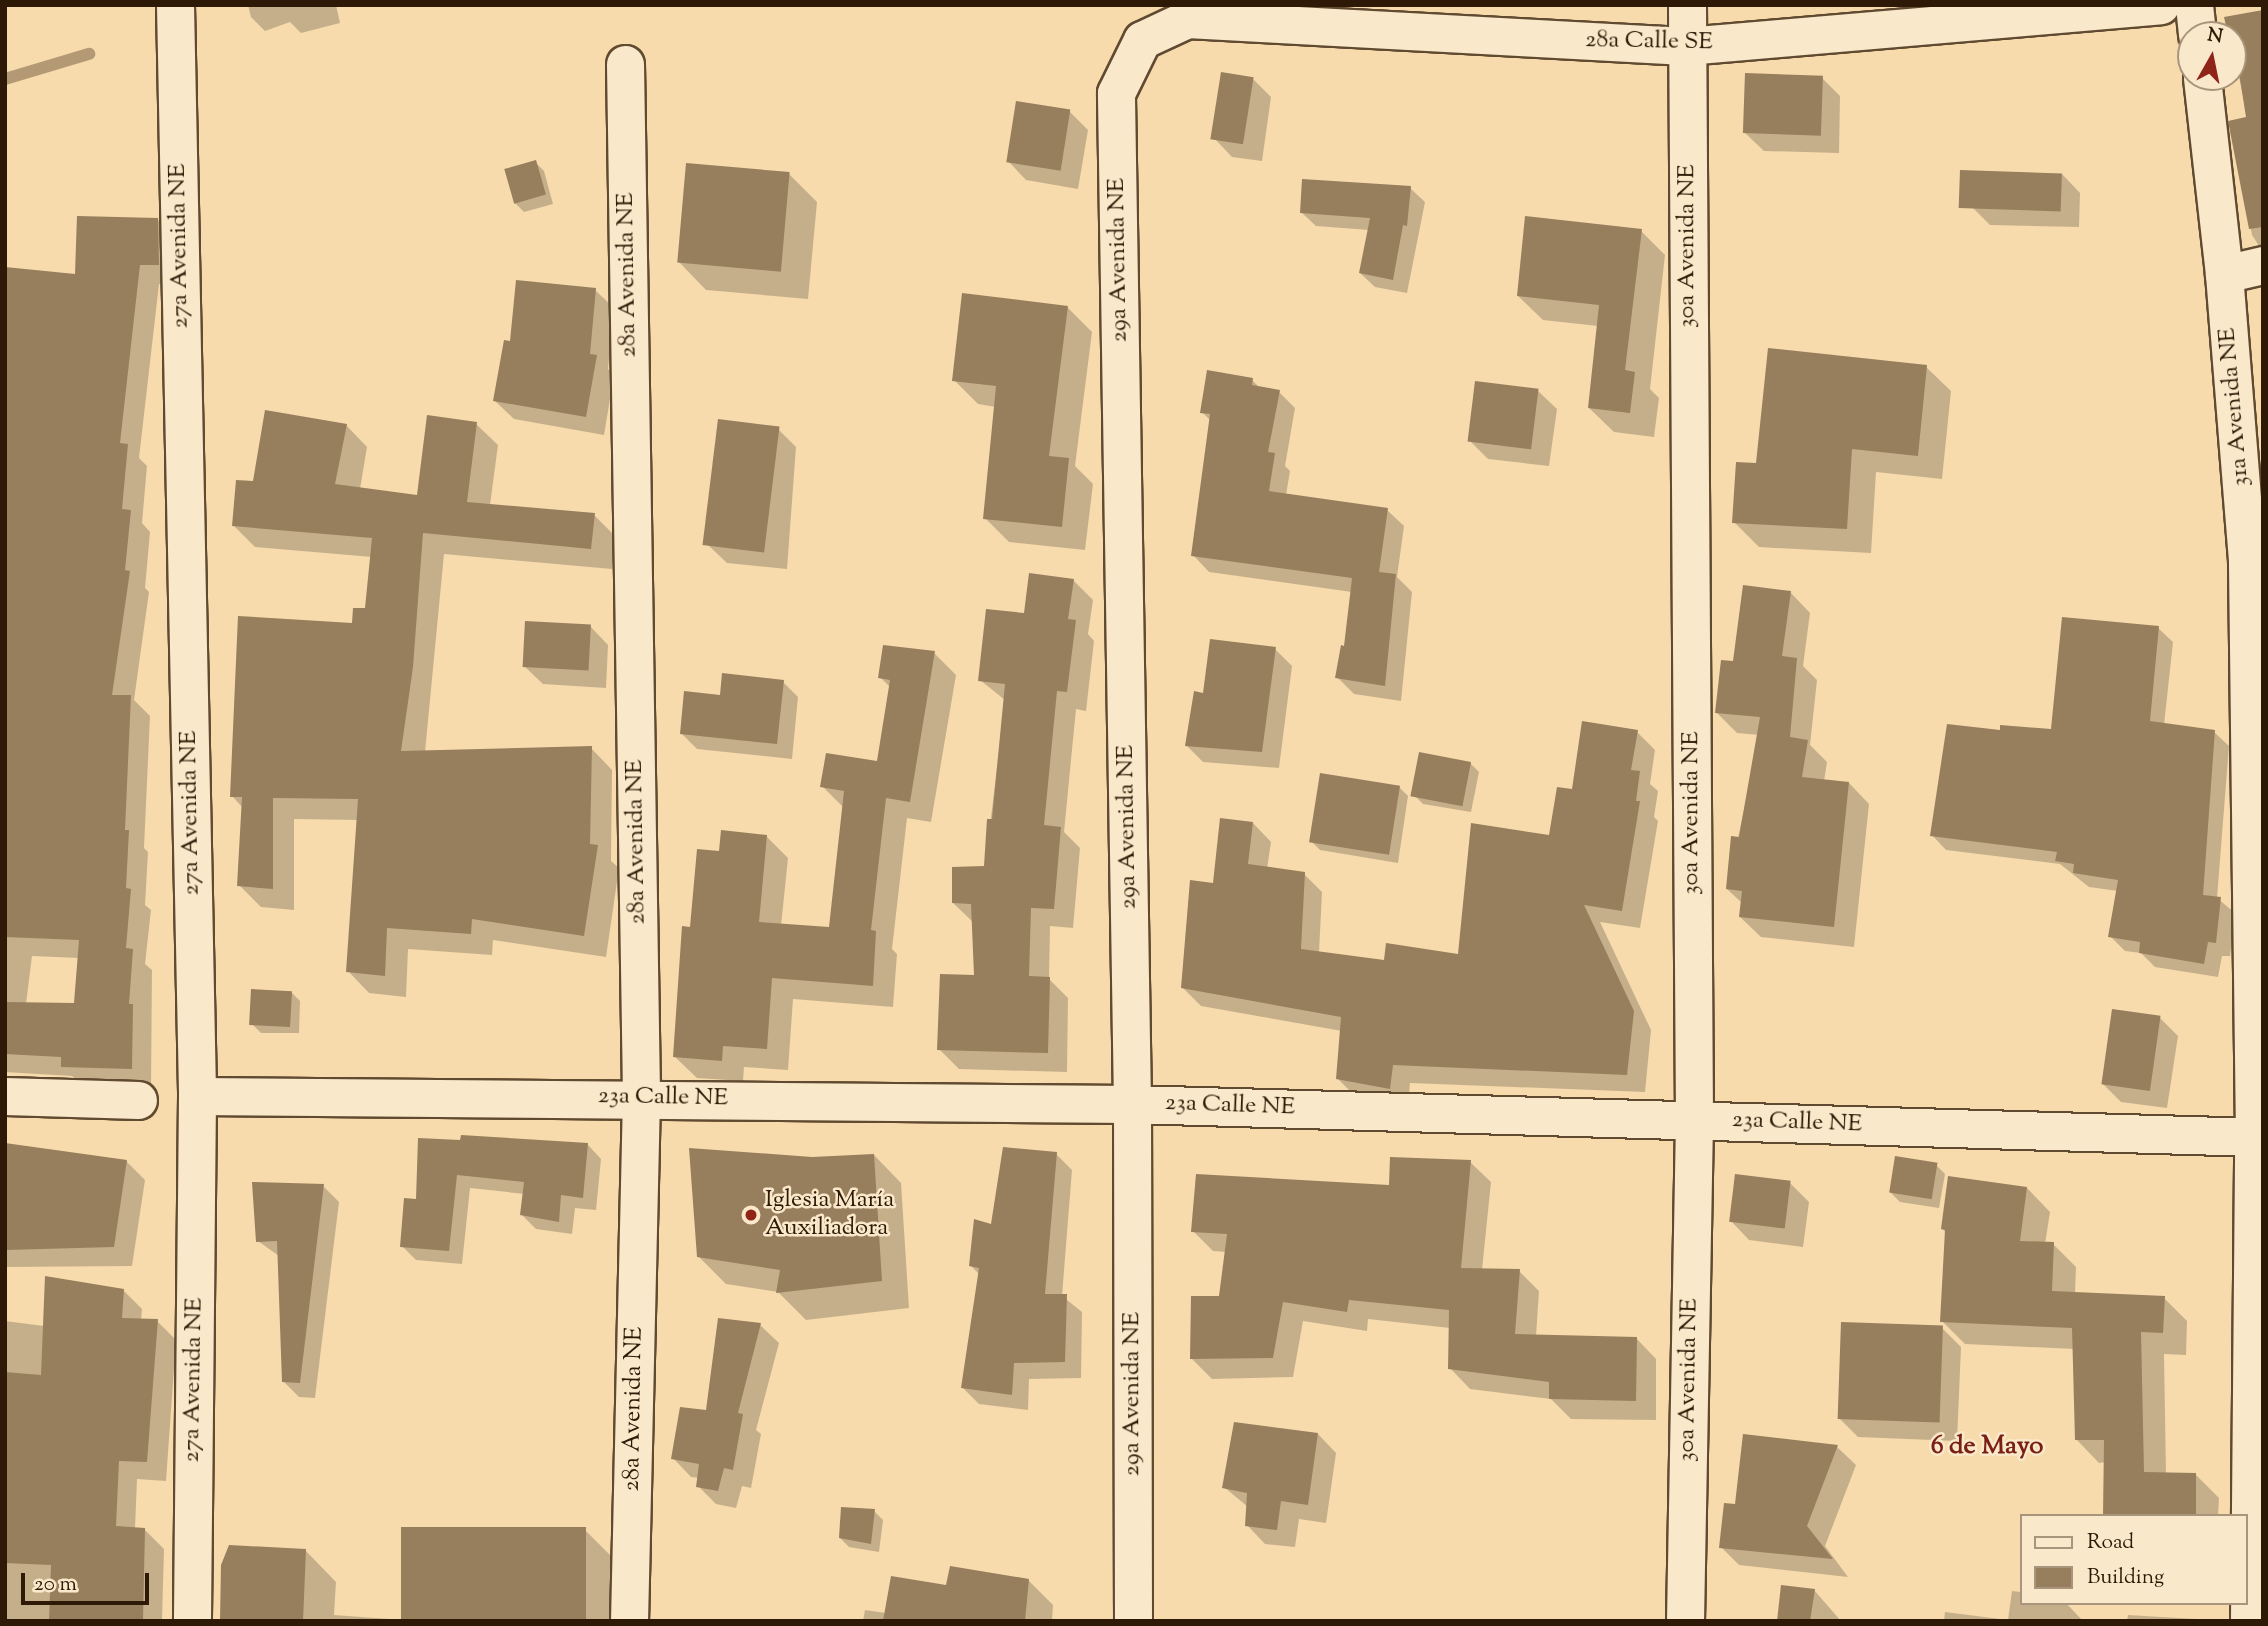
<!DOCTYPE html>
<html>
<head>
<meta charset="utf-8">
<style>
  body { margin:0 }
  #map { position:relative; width:2268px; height:1626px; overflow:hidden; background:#f7dbad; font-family:"Sorts Mill Goudy",serif }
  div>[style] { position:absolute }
  .shadow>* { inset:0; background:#0003 }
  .stream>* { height:12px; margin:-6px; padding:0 6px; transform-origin:6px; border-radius:6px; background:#b39974 }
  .building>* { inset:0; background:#977e5d; transform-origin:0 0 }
  .roads { filter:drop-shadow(2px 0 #604a30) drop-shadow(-2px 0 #604a30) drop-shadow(0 2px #604a30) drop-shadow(0 -2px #604a30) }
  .minor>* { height:37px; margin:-18.5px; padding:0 18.5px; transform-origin:18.5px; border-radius:18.5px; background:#fae8ca }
  .tertiary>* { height:38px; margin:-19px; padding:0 19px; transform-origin:19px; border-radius:19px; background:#fae8ca }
  .dots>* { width:19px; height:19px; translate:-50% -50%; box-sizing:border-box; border:4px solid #fae8ca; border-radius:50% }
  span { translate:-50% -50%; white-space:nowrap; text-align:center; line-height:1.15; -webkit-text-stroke:5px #fae8ca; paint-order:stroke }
  .street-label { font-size:24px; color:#2e1906 }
  .poi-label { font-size:24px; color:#2e1906 }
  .left { translate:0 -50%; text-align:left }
  .neighbourhood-label { font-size:26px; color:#7a1f14; font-weight:700 }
  .frame { position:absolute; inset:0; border:7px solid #2e1906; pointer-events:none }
  .legend { position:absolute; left:2020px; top:1514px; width:228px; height:91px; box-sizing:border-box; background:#fae8ca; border:2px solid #a8957c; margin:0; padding:9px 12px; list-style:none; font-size:21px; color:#2e1906 }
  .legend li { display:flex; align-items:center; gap:14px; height:35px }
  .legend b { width:35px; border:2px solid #a8957c }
  .north { position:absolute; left:2177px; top:21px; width:70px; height:70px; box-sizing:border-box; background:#fae8ca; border:2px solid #a8957c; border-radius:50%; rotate:9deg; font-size:19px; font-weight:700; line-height:28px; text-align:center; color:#2e1906 }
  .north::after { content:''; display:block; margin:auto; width:24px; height:32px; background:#8f2418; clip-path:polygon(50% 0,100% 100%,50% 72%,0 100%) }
  .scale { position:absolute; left:21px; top:1573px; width:128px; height:32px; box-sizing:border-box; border:4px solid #2e1906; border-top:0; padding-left:9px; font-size:21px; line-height:24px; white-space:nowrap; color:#2e1906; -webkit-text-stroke:5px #fae8ca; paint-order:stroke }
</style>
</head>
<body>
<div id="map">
  <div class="shadow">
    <div style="clip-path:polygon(248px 5px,336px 5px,340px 23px,301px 33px,290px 22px,265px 31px,251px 17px)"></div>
    <div style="clip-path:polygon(1903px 5px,1946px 5px,1945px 9px)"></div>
    <div style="clip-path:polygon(2263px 11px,2263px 252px,2252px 235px,2230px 122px,2248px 119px,2230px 35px)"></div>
    <div style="clip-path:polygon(1822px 78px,1840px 96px,1839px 153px,1764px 151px,1745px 133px)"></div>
    <div style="clip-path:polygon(1253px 79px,1271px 97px,1262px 161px,1232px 157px,1214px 138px)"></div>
    <div style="clip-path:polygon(1069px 111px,1088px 130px,1078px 189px,1026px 180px,1008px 161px)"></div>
    <div style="clip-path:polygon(535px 162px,544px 171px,553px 204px,524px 212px,515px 203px)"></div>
    <div style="clip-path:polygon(789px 174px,817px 202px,808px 299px,706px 290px,679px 262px)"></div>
    <div style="clip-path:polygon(2062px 174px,2080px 193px,2079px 227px,1990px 225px,1971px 206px)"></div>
    <div style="clip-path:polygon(1410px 188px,1425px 202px,1407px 293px,1375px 287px,1360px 273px,1369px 230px,1316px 226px,1301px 212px)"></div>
    <div style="clip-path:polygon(evenodd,158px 220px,177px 240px,178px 284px,159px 284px,139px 458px,147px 466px,142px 523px,150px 532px,145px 588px,149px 592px,134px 700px,150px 716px,144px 848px,148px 852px,145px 905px,151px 910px,145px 964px,152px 970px,151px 1088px,83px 1086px,72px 1076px,5px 1072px,5px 269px,76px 276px,158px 220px,32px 956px,79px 958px,75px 1005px,26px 1004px,32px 956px)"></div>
    <div style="clip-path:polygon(1641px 231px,1665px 255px,1650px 389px,1659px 398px,1654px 437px,1614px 432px,1589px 408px,1598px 326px,1543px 320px,1518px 296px)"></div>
    <div style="clip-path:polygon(595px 290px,614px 308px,608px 369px,614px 375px,604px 435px,514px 419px,495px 401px,511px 343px)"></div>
    <div style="clip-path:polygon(1068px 308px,1092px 332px,1075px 466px,1093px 484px,1085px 550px,1009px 542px,985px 518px,996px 407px,978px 404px,954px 380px)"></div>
    <div style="clip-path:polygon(1926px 367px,1951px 391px,1942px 479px,1876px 472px,1871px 553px,1759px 547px,1734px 522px,1758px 465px)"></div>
    <div style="clip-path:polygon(1252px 380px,1261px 389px,1279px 392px,1295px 408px,1285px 466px,1290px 471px,1286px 495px,1387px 510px,1404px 526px,1397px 577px,1412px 592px,1401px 701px,1354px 694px,1337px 677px,1346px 648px,1352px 592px,1209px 572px,1193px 555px,1211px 421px,1202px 412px)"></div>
    <div style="clip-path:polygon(1538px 391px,1557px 409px,1549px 466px,1488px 459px,1469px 440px)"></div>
    <div style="clip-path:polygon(476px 424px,498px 445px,490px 505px,594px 515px,615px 536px,612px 569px,444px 554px,425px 752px,591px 748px,612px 770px,611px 861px,619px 868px,606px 957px,493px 940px,492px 955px,408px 949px,406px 997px,369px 993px,348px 971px,358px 820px,294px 819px,294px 910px,261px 907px,239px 885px,243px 808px,232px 796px,367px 610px,372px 557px,255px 547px,234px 526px,254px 483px,346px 425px,367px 447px,360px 489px,419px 497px)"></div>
    <div style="clip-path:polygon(778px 429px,796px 447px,787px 569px,727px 563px,708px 545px)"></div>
    <div style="clip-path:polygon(1073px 580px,1093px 600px,1088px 634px,1094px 641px,1086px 711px,1076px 709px,1064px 832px,1080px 848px,1073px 928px,1050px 926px,1049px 979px,1068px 998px,1067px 1072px,959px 1069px,939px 1049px,975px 977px,974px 923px,953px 903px,985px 868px,1005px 700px,980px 680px,1026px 615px)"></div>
    <div style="clip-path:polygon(1790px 592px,1810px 613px,1803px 666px,1817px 680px,1810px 745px,1827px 762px,1824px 781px,1849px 783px,1869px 804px,1854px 947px,1761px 937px,1740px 917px,1742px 903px,1727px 889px,1760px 735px,1737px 733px,1717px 713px,1735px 663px)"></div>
    <div style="clip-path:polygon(590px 626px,608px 645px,606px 688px,543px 684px,524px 666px)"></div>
    <div style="clip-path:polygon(2158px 628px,2173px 642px,2164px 725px,2214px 732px,2229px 746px,2217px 898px,2235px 913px,2230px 956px,2222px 956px,2218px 977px,2155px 967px,2141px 953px,2125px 951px,2110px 936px,2118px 891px,2089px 887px,2060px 864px,1946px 850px,1932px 835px,2001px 732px,2052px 731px)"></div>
    <div style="clip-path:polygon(1275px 649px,1292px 666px,1279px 768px,1203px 762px,1186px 745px,1204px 695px)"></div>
    <div style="clip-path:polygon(934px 653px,956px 675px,931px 822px,907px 818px,892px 949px,897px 954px,893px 1007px,793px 999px,788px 1070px,744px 1067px,743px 1081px,697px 1078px,675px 1057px,692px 929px,721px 853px,766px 836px,788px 858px,781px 926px,831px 929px,844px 808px,822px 786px,878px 763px,890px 687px,880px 677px)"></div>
    <div style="clip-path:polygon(783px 682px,798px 697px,792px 759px,697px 749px,682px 734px,722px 697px)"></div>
    <div style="clip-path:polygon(1637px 732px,1655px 750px,1650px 784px,1658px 791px,1654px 817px,1658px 821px,1640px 928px,1600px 922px,1651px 1030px,1645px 1092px,1410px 1083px,1408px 1106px,1356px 1097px,1338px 1079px,1342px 1031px,1201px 1006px,1183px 988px,1214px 885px,1253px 823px,1271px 842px,1267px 869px,1304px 874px,1322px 892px,1319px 953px,1385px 961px,1460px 956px,1551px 837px,1573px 791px)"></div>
    <div style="clip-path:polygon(1470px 763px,1479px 772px,1471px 812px,1423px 804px,1414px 795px)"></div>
    <div style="clip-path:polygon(1399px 787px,1408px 796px,1398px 863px,1320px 850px,1311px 841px)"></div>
    <div style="clip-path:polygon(291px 992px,300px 1001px,299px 1033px,261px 1033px,252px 1024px)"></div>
    <div style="clip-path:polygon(2160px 1018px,2178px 1036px,2167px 1108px,2121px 1102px,2102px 1083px)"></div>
    <div style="clip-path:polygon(420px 1140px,588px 1145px,601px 1159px,596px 1210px,575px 1208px,572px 1234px,536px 1229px,522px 1215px,525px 1194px,470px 1188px,462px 1264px,416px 1260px,402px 1246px,418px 1201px)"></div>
    <div style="clip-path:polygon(5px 1146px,126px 1161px,145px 1180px,132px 1266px,5px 1267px)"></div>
    <div style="clip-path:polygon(1056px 1154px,1072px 1170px,1062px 1296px,1082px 1312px,1081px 1378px,1029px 1379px,1028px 1410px,979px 1404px,963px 1388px,980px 1275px,971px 1266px,992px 1226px)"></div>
    <div style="clip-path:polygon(874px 1155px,901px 1183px,909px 1308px,806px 1320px,778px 1292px,726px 1284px,698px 1256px,811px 1159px)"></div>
    <div style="clip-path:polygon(1470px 1162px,1491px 1182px,1482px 1270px,1519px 1271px,1539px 1291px,1536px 1336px,1636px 1338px,1656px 1359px,1656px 1420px,1571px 1419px,1551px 1399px,1470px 1389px,1450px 1368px,1450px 1328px,1368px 1319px,1367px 1331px,1303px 1321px,1293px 1377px,1212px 1379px,1192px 1359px,1220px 1298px,1226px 1252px,1213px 1251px,1193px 1231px,1391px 1187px)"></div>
    <div style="clip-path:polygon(1936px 1165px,1945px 1174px,1939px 1208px,1900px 1202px,1891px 1193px)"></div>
    <div style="clip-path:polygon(1790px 1183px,1809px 1202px,1803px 1247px,1749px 1240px,1731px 1221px)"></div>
    <div style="clip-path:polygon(323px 1186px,339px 1202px,315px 1398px,299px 1397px,283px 1381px,279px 1256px,258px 1241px)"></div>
    <div style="clip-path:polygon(2027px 1188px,2050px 1212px,2045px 1244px,2053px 1244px,2076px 1267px,2075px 1294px,2164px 1298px,2187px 1321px,2186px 1355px,2164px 1354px,2166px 1474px,2196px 1475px,2219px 1498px,2218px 1516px,2105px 1516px,2105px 1462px,2099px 1463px,2076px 1439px,2075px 1349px,1965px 1344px,1942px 1321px,1946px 1233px,1943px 1229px)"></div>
    <div style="clip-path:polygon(123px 1290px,142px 1309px,141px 1320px,157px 1321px,176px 1340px,166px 1481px,137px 1479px,135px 1529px,145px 1530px,164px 1549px,162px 1621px,5px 1621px,5px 1321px,44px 1326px)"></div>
    <div style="clip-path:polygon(760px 1325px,779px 1343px,756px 1430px,761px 1434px,751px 1488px,742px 1486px,736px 1508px,716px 1504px,698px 1486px,699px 1478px,691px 1477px,673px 1458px,708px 1412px)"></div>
    <div style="clip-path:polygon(1942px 1328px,1961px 1347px,1957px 1441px,1858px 1437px,1840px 1419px)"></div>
    <div style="clip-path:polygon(1318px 1434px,1336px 1453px,1326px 1523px,1299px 1519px,1295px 1547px,1265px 1544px,1247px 1525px,1248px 1507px,1224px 1487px)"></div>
    <div style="clip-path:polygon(1837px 1447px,1856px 1465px,1825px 1546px,1848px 1577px,1739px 1565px,1721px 1547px,1737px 1506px)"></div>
    <div style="clip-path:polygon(874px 1511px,883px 1520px,879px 1552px,849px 1547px,840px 1538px)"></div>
    <div style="clip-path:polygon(585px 1530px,616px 1561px,615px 1621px,221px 1621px,306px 1551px,336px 1582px,334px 1615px,403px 1620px)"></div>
    <div style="clip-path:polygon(1028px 1580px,1053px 1605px,1052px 1621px,863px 1621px,865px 1610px,886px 1613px,948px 1587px)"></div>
    <div style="clip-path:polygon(1814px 1590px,1841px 1621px,1779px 1621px)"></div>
    <div style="clip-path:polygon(2012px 1591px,2021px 1592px,2021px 1603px,2066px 1603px,2083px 1621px,1944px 1621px,1945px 1612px,2008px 1620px)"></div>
    <div style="clip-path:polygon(2128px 1615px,2196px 1619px,2197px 1621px,2127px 1621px)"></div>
  </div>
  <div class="stream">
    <div style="left:5px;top:79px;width:88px;rotate:-16.6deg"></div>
  </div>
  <div class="building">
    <div style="clip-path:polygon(2263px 10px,2263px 227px,2249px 229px,2228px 121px,2246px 117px,2233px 35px,2228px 35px,2224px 17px)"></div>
    <div style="left:1221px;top:72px;width:33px;height:68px;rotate:9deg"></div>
    <div style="left:1745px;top:73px;width:78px;height:60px;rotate:2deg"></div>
    <div style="left:1016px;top:101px;width:55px;height:62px;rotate:9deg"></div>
    <div style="left:536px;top:160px;width:36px;height:33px;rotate:74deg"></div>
    <div style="left:686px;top:163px;width:104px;height:100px;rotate:5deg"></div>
    <div style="left:1960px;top:170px;width:102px;height:38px;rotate:2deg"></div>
    <div style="clip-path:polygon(1302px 179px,1411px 186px,1407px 226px,1403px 225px,1393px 280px,1359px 273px,1370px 218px,1300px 213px)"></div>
    <div style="clip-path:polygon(77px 216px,158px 218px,159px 265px,140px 265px,120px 443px,128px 444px,122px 509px,131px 510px,125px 570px,130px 571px,112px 695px,131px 695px,125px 830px,129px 830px,126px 888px,131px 889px,126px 948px,133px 949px,129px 1004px,133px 1004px,132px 1069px,61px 1067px,61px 1057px,5px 1054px,5px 1002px,74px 1003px,79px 940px,5px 937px,5px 267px,75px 274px)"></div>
    <div style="clip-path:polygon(1525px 216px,1642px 229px,1625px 370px,1635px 372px,1630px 413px,1588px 408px,1599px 305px,1517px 296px)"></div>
    <div style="clip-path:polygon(516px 280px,596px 288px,590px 354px,597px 355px,586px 417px,493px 401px,504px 340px,510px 341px)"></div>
    <div style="clip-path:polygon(962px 293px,1068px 306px,1049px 456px,1069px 458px,1062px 527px,983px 519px,996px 386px,952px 381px)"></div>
    <div style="clip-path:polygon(1768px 348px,1927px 365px,1918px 456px,1852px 449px,1847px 529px,1732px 523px,1736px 462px,1756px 463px)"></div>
    <div style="clip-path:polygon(1207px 370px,1253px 378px,1252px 385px,1280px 390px,1268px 452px,1275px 453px,1269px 491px,1388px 508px,1379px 572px,1396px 574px,1385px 686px,1335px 678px,1341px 645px,1344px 646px,1352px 578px,1191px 556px,1210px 414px,1200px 413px)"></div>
    <div style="left:1475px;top:381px;width:64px;height:61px;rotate:7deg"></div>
    <div style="clip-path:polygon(265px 410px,347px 424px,335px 484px,417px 495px,427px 415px,477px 422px,467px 502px,595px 513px,591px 549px,423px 533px,413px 667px,401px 751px,592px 746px,590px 844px,598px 845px,584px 936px,472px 919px,471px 934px,387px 928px,385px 976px,346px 972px,358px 799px,273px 798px,273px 889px,237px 886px,242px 797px,230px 797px,238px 616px,352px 623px,353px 608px,365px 608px,372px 538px,232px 526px,236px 480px,253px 481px)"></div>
    <div style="left:718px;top:419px;width:62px;height:127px;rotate:7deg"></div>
    <div style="clip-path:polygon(1029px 573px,1074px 579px,1068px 619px,1076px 620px,1067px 692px,1057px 691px,1044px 825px,1061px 827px,1054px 909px,1031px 908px,1029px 976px,1050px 977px,1048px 1053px,937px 1050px,940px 974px,974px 975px,971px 904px,952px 903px,952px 867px,984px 866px,987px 819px,992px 819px,1005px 684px,978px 681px,986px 609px,1024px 613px)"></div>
    <div style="clip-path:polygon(1743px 585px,1791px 591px,1782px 656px,1797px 658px,1790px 737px,1808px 740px,1802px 777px,1849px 782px,1834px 927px,1739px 917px,1742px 891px,1726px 889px,1731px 836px,1739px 837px,1760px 717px,1715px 713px,1721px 660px,1733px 661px)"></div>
    <div style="clip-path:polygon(2062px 617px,2159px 626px,2150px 721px,2215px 730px,2203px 895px,2221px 897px,2216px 943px,2208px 942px,2204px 964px,2139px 953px,2140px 942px,2108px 937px,2118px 880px,2073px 873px,2074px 864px,2055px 861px,2057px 852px,1930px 836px,1947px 724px,2000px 730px,2000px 725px,2051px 729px)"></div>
    <div style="left:525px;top:621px;width:66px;height:46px;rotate:3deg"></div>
    <div style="clip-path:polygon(1210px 639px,1276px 647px,1262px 752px,1185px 746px,1194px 691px,1203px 693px)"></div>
    <div style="clip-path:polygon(883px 645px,935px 651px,910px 802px,886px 798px,871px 930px,876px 931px,873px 986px,772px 978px,767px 1049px,723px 1046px,722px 1061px,673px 1057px,682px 926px,690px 927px,697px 849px,719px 851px,721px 830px,767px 835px,759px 922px,829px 927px,844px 791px,820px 787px,826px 753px,877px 761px,890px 680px,878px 678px)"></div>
    <div style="clip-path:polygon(722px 673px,784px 680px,777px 744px,680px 734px,684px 691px,720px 695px)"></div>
    <div style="clip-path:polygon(1582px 721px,1638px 730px,1631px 770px,1640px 771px,1636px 801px,1640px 801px,1622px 911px,1584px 905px,1634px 1011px,1627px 1075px,1393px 1065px,1390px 1089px,1336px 1079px,1341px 1017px,1181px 988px,1190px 880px,1213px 883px,1220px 818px,1253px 822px,1248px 864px,1305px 872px,1301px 949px,1384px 960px,1386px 943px,1458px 954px,1471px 823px,1549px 835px,1557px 787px,1572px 789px)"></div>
    <div style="left:1419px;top:752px;width:53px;height:45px;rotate:11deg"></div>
    <div style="left:1320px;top:773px;width:81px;height:70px;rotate:9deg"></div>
    <div style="left:251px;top:989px;width:41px;height:36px;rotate:3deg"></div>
    <div style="left:2112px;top:1009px;width:49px;height:76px;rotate:8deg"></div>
    <div style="clip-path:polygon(461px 1135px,588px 1143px,583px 1198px,561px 1195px,559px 1222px,520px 1215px,524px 1182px,457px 1175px,449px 1251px,400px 1247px,404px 1198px,416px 1199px,418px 1138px,460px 1140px)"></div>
    <div style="clip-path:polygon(5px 1143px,127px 1160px,114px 1247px,5px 1250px)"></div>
    <div style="clip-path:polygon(1003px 1147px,1057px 1152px,1045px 1294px,1067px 1294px,1065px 1362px,1014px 1363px,1012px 1395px,961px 1388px,979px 1268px,969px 1266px,974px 1219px,991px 1224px)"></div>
    <div style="clip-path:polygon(689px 1148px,812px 1157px,874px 1154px,882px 1281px,776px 1293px,780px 1270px,697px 1257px)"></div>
    <div style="left:1895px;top:1156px;width:43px;height:37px;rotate:9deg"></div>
    <div style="clip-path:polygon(1390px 1157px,1471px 1160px,1461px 1268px,1520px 1269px,1515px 1334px,1637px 1337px,1636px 1401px,1549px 1399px,1549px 1382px,1448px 1369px,1449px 1310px,1349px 1300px,1347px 1312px,1283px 1302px,1273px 1358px,1190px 1359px,1191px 1296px,1219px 1296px,1227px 1234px,1191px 1232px,1196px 1174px,1389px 1185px)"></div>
    <div style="left:1735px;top:1174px;width:56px;height:48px;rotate:7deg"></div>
    <div style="clip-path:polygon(1948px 1176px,2027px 1187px,2020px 1241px,2054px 1242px,2052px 1291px,2165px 1296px,2163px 1333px,2141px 1332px,2144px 1472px,2196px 1473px,2196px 1516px,2103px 1516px,2104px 1440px,2075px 1440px,2072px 1328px,1940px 1322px,1945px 1230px,1941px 1229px)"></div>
    <div style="clip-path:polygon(252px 1182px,324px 1184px,300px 1383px,282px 1382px,277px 1241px,256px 1242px)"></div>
    <div style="clip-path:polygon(45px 1276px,124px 1289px,122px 1318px,158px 1319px,147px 1462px,119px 1461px,116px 1526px,145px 1528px,143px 1621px,49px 1621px,51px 1565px,5px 1563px,5px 1372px,41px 1375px)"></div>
    <div style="clip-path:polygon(718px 1318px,761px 1323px,738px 1413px,743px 1414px,733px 1470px,724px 1468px,718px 1491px,696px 1487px,699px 1464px,671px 1459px,680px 1407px,706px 1410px)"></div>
    <div style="left:1841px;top:1322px;width:102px;height:97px;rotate:2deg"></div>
    <div style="clip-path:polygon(1234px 1422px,1318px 1433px,1308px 1505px,1281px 1501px,1277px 1530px,1245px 1526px,1247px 1493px,1222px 1488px)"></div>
    <div style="clip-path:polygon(1743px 1434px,1838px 1445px,1807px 1526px,1833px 1559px,1719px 1548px,1724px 1503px,1735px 1504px)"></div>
    <div style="clip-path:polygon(841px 1507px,875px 1509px,871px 1544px,839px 1538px)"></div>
    <div style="left:401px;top:1527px;width:185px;height:94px"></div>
    <div style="clip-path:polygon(229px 1545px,306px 1549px,303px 1621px,220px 1621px,221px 1565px)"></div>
    <div style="clip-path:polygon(950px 1566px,1029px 1579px,1025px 1621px,883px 1621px,891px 1576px,946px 1585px)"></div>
    <div style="clip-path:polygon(1781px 1585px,1815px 1589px,1810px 1621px,1777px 1621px)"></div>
  </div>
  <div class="roads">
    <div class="minor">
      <div style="left:175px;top:5px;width:1091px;rotate:88.84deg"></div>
      <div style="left:197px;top:1096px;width:525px;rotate:90.55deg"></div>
      <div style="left:2194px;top:5px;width:30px;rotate:84deg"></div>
      <div style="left:625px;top:64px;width:1033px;rotate:89.11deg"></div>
      <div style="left:641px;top:1097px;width:524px;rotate:91.31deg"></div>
      <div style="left:2224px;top:274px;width:40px;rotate:-13deg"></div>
      <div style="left:5px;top:1096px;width:133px;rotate:1.7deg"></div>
      <div style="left:197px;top:1096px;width:935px;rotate:0.49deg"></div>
      <div style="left:1132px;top:1104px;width:1122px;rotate:1.68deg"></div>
      <div style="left:2254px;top:1137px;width:577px;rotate:-90.7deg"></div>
      <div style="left:2247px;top:560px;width:287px;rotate:-94.6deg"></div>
      <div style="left:2224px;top:274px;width:198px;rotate:-96.4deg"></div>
      <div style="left:1133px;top:1621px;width:517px;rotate:-90.11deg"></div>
      <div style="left:1132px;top:1104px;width:1011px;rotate:-90.91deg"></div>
      <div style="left:1116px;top:93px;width:59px;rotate:-63.9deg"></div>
      <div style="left:1142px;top:40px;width:50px;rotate:-25deg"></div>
      <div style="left:1187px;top:19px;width:500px;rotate:3.1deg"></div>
      <div style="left:1686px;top:46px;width:476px;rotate:-4.9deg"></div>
      <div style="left:1685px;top:1621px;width:501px;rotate:-88.97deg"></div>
      <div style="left:1694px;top:1120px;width:1115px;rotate:-90.36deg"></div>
    </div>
    <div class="tertiary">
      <div style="left:2250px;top:1621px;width:484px;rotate:-89.5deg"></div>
      <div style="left:2254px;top:1137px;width:9px"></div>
    </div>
  </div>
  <div class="dots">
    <div style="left:751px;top:1215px;background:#8f2418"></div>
  </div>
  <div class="street-label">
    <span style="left:1649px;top:42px;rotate:1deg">28a Calle SE</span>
    <span style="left:180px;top:246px;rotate:-91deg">27a Avenida NE</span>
    <span style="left:1688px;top:246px;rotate:-90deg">30a Avenida NE</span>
    <span style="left:1119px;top:260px;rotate:-91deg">29a Avenida NE</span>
    <span style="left:628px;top:275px;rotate:-91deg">28a Avenida NE</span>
    <span style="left:2235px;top:407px;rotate:-95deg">31a Avenida NE</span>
    <span style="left:191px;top:813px;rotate:-91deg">27a Avenida NE</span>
    <span style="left:1692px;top:813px;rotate:-90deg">30a Avenida NE</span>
    <span style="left:1128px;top:827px;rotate:-91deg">29a Avenida NE</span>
    <span style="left:637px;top:842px;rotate:-91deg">28a Avenida NE</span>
    <span style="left:663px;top:1098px;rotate:1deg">23a Calle NE</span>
    <span style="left:1230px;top:1106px;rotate:2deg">23a Calle NE</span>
    <span style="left:1797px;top:1123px;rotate:2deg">23a Calle NE</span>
    <span style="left:194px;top:1380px;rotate:-89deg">27a Avenida NE</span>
    <span style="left:1689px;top:1380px;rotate:-89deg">30a Avenida NE</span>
    <span style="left:1133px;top:1394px;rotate:-90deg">29a Avenida NE</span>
    <span style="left:634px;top:1409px;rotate:-89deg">28a Avenida NE</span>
  </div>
  <div class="poi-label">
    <span class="left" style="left:765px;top:1215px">Iglesia María<br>Auxiliadora</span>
  </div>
  <div class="neighbourhood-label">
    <span style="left:1987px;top:1447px">6 de Mayo</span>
  </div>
  <div class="frame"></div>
  <ul class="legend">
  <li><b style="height:9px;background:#fae8ca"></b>Road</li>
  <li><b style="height:19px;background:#977e5d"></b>Building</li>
  </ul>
  <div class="north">N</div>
  <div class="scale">20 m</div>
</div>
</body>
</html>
